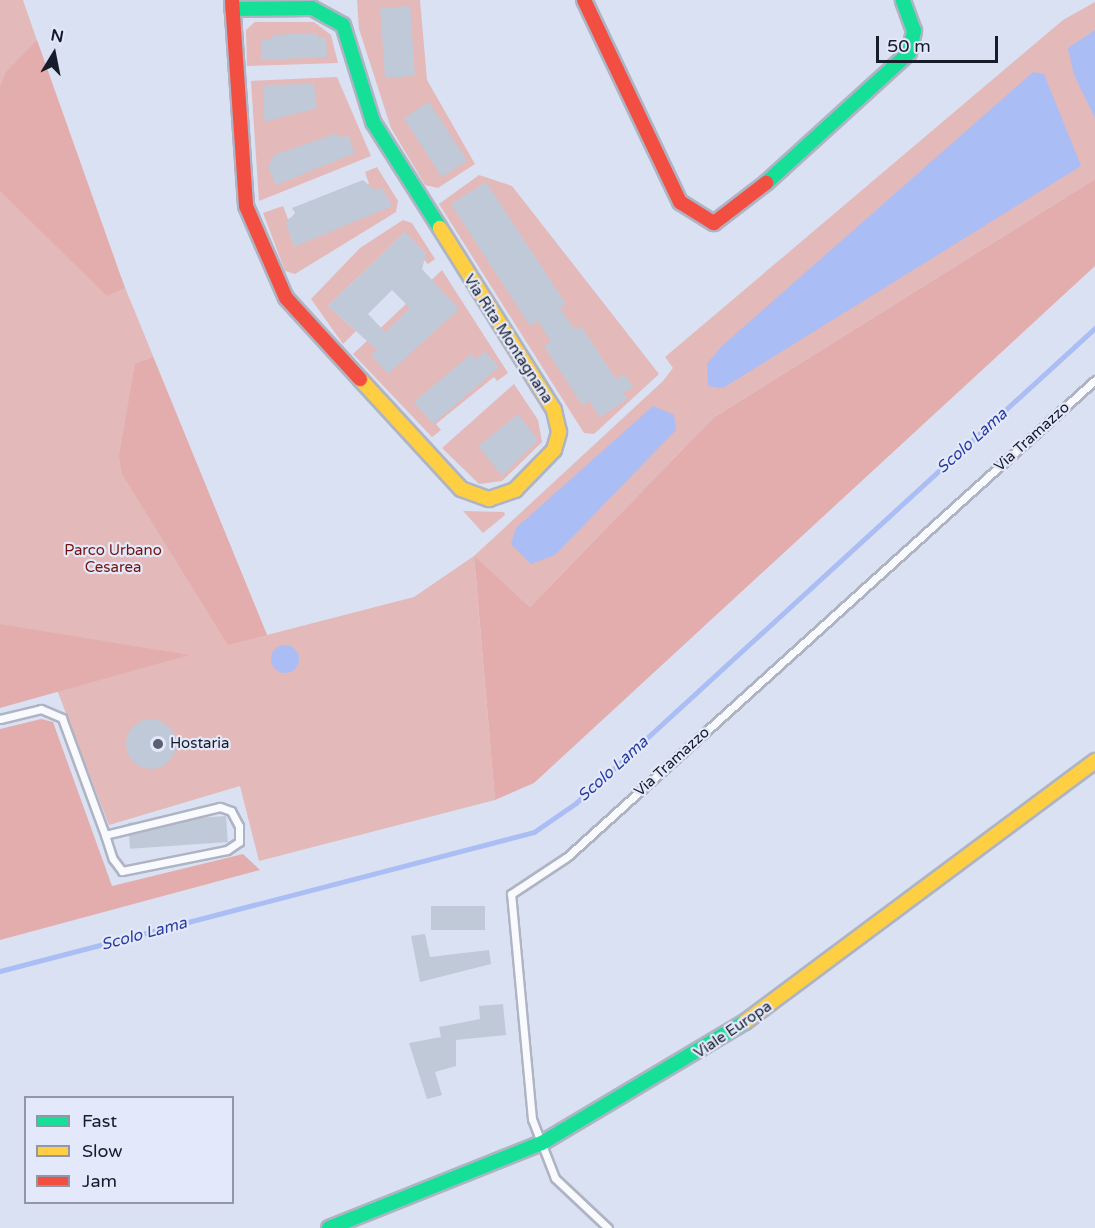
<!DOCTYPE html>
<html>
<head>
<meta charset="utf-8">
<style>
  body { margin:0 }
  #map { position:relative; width:1095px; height:1228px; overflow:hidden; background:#dae1f2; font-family:"Varela Round",sans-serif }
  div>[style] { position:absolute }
  .green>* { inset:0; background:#e3b9b9 }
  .forest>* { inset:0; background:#e4adad }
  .water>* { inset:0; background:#aabef5 }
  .round { border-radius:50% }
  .stream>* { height:4.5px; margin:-2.25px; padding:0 2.25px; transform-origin:2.25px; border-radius:2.25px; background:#aabef5 }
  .building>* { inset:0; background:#c0c9d7; transform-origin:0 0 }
  .roads { filter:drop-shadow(2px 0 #aeb4c3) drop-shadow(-2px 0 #aeb4c3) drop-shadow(0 2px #aeb4c3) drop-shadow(0 -2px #aeb4c3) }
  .lane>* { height:7px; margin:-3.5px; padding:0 3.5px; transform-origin:3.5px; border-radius:3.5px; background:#f9fafd }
  .fast>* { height:14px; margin:-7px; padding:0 7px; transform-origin:7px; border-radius:7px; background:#16e098 }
  .slow>* { height:14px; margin:-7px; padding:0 7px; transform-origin:7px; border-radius:7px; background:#ffcf43 }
  .jam>* { height:14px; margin:-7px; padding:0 7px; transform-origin:7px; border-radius:7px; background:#f24e42 }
  .dots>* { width:16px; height:16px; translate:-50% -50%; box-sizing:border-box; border:3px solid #e3e9fa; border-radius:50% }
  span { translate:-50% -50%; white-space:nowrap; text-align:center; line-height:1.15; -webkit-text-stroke:4.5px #e3e9fa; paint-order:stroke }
  .street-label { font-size:15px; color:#171c2b }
  .park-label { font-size:15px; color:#74140f }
  .poi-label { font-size:15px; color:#171c2b }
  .left { translate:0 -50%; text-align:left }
  .water-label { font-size:16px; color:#283ca0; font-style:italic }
  .legend { position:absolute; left:24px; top:1096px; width:210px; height:108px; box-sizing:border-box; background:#e3e9fa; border:2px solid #9197a7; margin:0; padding:8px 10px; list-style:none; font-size:18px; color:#171c2b }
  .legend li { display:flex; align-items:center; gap:12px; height:30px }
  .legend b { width:30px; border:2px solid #9197a7 }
  .north { position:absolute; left:24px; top:24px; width:60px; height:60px; -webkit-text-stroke:4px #e3e9fa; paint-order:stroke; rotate:10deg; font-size:16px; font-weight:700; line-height:24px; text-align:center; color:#171c2b }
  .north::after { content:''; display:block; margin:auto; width:21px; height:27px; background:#171c2b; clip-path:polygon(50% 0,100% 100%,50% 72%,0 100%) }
  .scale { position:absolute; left:876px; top:36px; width:122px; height:27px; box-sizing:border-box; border:3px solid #171c2b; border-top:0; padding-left:8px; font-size:18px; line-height:21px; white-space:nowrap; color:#171c2b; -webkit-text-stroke:4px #e3e9fa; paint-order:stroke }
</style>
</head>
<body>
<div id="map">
  <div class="green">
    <div style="clip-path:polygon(0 0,23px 0,106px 241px,267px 635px,414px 597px,474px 556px,663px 381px,673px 368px,665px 357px,1063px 20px,1095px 2px,1095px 179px,713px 418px,530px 607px,474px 557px,495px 800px,259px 861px,240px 786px,109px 825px,57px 690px,0 706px)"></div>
    <div style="clip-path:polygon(420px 0,427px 80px,475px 164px,438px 188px,425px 185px,391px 128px,359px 29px,357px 0)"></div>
    <div style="clip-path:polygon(255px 22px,314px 22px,331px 35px,338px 63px,247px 66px,246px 30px)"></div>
    <div style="clip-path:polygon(337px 77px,371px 156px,259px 201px,251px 81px)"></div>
    <div style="clip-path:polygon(377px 167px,398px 201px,396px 212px,295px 274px,285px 271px,263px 213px,283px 206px,288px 219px,369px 184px,365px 172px)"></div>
    <div style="clip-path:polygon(479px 175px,512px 186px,659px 374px,594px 434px,584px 433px,439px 204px)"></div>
    <div style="clip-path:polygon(403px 220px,412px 223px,435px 259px,428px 264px,422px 258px,426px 254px,404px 233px,328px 306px,356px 331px,343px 344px,311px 299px,360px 248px)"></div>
    <div style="clip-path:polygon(442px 270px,508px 373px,497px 381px,494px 377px,436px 424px,441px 430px,432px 437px,353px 354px)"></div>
    <div style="clip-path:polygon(514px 384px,538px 420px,542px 442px,502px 481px,479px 484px,442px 448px)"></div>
    <div style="clip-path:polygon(463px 511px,504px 512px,505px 515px,483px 533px)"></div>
  </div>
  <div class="forest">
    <div style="clip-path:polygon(37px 40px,125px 288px,107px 296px,0 191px,0 87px,6px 72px)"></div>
    <div style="clip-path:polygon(1095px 179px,1095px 266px,534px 783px,495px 800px,474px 556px,530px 607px,713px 418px)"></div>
    <div style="clip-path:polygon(153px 357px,267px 635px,228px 645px,122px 474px,119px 456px,135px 364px)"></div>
    <div style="clip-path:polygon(0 624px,189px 655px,0 708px)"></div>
    <div style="clip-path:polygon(41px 719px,53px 722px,112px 886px,243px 854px,260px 870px,0 940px,0 729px)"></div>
  </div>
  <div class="water">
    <div style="clip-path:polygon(1095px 30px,1095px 118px,1074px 75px,1068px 48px)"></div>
    <div style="clip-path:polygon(1033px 72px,1044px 74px,1081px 166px,723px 388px,708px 386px,707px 364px,722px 346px)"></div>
    <div style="clip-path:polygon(653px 406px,674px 415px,676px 430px,555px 555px,531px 564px,511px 544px,516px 528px)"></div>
    <div class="round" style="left:271px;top:645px;width:28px;height:28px"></div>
  </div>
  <div class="stream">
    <div style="left:0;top:971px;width:552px;rotate:-14.59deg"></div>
    <div style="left:534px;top:832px;width:51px;rotate:-34.6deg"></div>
    <div style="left:576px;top:803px;width:704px;rotate:-42.47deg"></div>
  </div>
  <div class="building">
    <div style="left:410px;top:6px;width:70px;height:30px;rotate:86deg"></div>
    <div style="clip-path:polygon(318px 33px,318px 38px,326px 38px,327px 57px,261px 60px,261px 40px,271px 40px,271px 35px)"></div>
    <div style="clip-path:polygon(314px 84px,317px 108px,264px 122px,263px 85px)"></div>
    <div style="left:429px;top:102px;width:70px;height:30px;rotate:57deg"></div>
    <div style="clip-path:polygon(337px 133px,339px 138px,348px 135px,355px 153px,276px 185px,268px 167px,274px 155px)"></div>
    <div style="clip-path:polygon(363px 180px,375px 190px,382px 188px,392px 206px,294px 247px,286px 223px,295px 213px,292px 208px)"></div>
    <div style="clip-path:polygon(486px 182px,566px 304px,560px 308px,575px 330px,581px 326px,616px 379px,624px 374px,633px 387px,623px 393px,628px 399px,600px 417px,589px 401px,582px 405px,544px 346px,551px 342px,538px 321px,530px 326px,451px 204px)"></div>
    <div style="clip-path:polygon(evenodd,405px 232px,426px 254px,422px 269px,459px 309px,388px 374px,371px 355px,377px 350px,328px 306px,405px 232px,392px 290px,410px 308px,385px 332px,368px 314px,392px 290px)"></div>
    <div style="clip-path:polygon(485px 351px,499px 367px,433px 424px,414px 402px,471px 354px,476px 359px)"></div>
    <div style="clip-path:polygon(518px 414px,538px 440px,502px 476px,478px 446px)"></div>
    <div class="round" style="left:126px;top:719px;width:50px;height:50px"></div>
    <div style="left:226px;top:816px;width:26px;height:98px;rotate:86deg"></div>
    <div style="left:431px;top:906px;width:54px;height:24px"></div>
    <div style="clip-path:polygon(425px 934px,430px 957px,489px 950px,491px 964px,420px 982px,411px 936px)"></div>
    <div style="clip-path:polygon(503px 1004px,506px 1035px,456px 1040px,456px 1066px,435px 1072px,442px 1095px,427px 1099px,409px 1043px,441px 1037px,439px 1027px,480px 1019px,479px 1006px)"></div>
  </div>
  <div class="roads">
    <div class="lane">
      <div style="left:0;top:719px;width:42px;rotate:-13.7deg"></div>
      <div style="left:41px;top:709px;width:23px;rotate:23deg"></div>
      <div style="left:62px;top:718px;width:125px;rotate:69.8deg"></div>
      <div style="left:105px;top:835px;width:25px;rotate:72deg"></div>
      <div style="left:113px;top:859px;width:15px;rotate:53deg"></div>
      <div style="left:122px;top:871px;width:107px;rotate:-11.3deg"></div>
      <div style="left:227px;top:850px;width:14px;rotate:-34deg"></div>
      <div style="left:239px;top:842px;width:16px;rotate:-90deg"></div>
      <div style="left:239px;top:826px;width:17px;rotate:-118deg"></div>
      <div style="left:231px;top:811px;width:12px;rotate:-160deg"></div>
      <div style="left:220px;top:807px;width:118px;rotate:166.3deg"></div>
      <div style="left:608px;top:1228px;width:73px;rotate:-136.7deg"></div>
      <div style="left:555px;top:1178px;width:63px;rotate:-111.3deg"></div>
      <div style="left:532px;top:1119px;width:226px;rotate:-95.3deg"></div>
      <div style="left:511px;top:894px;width:67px;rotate:-33.5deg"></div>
      <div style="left:567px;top:857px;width:712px;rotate:-42.09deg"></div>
    </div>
    <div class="fast">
      <div style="left:232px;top:9px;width:80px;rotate:-0.7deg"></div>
      <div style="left:312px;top:8px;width:35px;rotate:29deg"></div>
      <div style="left:343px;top:25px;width:102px;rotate:72.8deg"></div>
      <div style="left:373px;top:122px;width:125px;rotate:57.7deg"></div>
      <div style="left:766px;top:183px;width:193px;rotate:-42.3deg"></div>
      <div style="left:909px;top:53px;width:23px;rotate:-77deg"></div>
      <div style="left:914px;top:31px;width:33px;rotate:-110deg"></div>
      <div style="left:329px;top:1228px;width:229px;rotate:-21.8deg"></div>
      <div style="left:542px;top:1143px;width:236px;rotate:-30.8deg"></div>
    </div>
    <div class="slow">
      <div style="left:360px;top:379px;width:149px;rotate:47.4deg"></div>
      <div style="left:461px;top:489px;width:30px;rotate:20deg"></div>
      <div style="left:489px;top:499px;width:28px;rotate:-19deg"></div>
      <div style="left:515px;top:490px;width:56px;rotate:-45.7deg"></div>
      <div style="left:554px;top:450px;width:19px;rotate:-74deg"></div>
      <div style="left:559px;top:432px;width:23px;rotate:-103deg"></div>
      <div style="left:554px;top:410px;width:215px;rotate:-122.1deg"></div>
      <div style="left:745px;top:1022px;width:437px;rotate:-36.7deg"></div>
    </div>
    <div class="jam">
      <div style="left:232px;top:0;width:206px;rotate:86.1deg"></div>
      <div style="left:246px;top:206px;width:100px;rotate:66.5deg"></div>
      <div style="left:286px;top:298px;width:110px;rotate:47.6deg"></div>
      <div style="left:584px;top:0;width:224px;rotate:64.6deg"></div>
      <div style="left:680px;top:202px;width:40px;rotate:32deg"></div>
      <div style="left:714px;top:223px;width:66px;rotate:-37.6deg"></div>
    </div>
  </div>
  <div class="dots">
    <div style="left:158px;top:744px;background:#5b6171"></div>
  </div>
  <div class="street-label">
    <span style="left:508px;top:339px;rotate:57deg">Via Rita Montagnana</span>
    <span style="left:1032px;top:437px;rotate:-42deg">Via Tramazzo</span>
    <span style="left:672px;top:762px;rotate:-42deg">Via Tramazzo</span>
    <span style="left:733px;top:1030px;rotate:-34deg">Viale Europa</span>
  </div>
  <div class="park-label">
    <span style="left:113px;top:559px">Parco Urbano<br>Cesarea</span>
  </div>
  <div class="poi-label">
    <span class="left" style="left:170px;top:744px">Hostaria</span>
  </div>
  <div class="water-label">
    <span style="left:972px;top:441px;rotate:-42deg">Scolo Lama</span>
    <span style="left:613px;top:769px;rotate:-42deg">Scolo Lama</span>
    <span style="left:144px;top:934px;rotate:-15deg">Scolo Lama</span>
  </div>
  <ul class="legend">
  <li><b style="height:8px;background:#16e098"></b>Fast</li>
  <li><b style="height:8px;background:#ffcf43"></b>Slow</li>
  <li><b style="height:8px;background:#f24e42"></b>Jam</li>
  </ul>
  <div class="north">N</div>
  <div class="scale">50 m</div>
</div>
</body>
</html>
